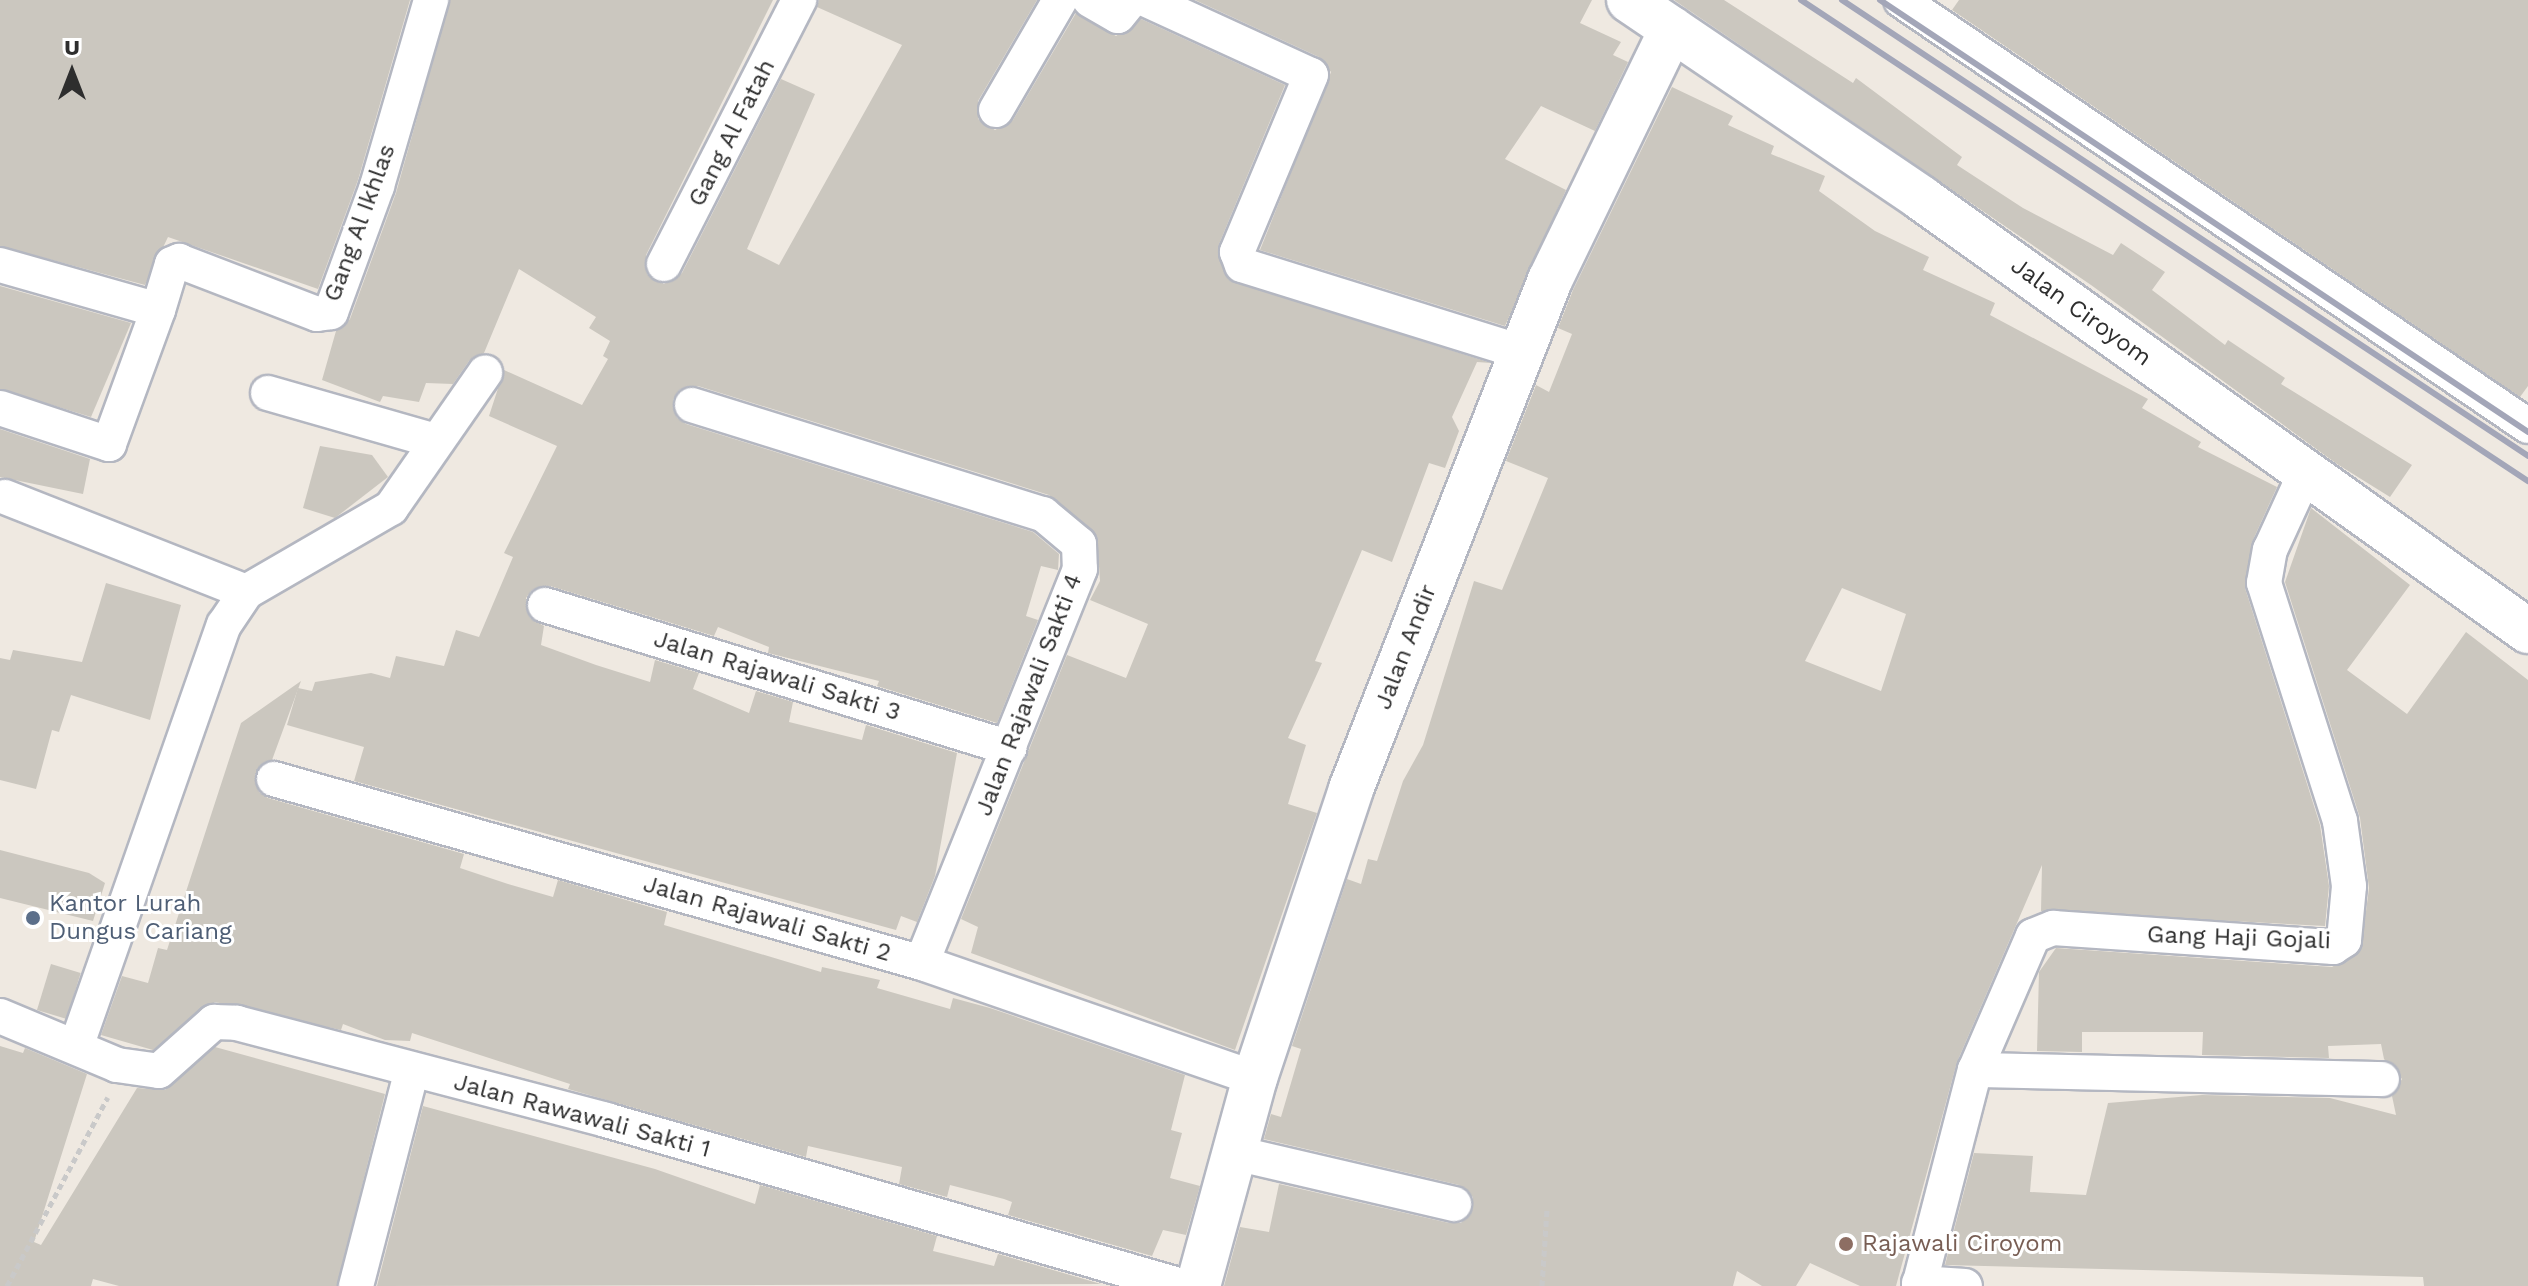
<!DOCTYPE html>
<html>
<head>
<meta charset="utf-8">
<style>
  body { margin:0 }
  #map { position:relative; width:2528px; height:1286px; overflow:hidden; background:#efe9e1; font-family:"Work Sans",sans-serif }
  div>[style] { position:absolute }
  .building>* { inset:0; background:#cbc7bf; transform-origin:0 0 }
  .path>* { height:5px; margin-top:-2.5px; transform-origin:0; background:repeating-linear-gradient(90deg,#c9c9c9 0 6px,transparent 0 10px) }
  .roads { filter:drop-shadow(2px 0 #b4b7c1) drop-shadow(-2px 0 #b4b7c1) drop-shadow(0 2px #b4b7c1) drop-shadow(0 -2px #b4b7c1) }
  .street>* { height:34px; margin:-17px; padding:0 17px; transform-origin:17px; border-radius:17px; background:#fff }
  .secondary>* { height:44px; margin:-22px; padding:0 22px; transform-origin:22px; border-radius:22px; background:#fff }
  .rail>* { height:6px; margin:-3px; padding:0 3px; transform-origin:3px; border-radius:3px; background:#a3a6b8 }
  .dots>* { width:22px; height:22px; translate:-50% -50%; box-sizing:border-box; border:4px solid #fff; border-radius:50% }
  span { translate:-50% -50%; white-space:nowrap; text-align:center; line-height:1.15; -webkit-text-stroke:6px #fff; paint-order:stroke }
  .street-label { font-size:24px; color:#2e2e2e }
  .service-label { font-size:24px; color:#4e5e75 }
  .left { translate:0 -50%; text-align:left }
  .education-label { font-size:24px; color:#785e54 }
  .north { position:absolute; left:32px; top:32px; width:80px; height:80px; -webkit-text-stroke:6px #fff; paint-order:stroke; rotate:0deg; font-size:22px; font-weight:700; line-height:32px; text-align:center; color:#2e2e2e }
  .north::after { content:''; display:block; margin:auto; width:28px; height:36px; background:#2e2e2e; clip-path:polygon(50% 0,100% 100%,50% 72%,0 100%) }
</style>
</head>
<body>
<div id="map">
  <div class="building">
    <div style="clip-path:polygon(0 0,410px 0,358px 180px,318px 289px,168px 237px,145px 285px,0 246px)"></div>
    <div style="clip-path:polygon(450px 0,773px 0,646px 255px,647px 274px,664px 284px,682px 273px,781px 79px,815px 94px,747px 249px,779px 265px,902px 45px,817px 7px,819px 0,1037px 0,978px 101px,978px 119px,995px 130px,1013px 120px,1076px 13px,1116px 36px,1141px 19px,1285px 85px,1219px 244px,1228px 279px,1491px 363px,1477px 362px,1452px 417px,1459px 431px,1445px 468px,1429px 463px,1392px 562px,1362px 550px,1315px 661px,1322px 663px,1288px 738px,1306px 745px,1288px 804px,1317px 813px,1235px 1050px,971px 953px,978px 927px,961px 919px,1067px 655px,1126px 678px,1148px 624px,1090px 600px,1100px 581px,1097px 536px,1049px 495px,698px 386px,679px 390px,673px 400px,677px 418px,686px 424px,1033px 532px,1059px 554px,1058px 570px,1041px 566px,1026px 616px,1038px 620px,997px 723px,877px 686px,879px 681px,768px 653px,769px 647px,718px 627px,714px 636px,550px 586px,532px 590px,526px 598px,530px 618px,544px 626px,541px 645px,596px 665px,650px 682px,655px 660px,699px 673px,693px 689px,749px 713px,756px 691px,793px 702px,789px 722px,862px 740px,866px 725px,957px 753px,935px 876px,917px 922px,901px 916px,896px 930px,354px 781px,364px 747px,287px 725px,298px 688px,312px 691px,315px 682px,371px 673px,390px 678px,396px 656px,444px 666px,456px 630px,479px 637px,513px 557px,504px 553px,557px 446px,489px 416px,504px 370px,582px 405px,608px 359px,603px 356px,610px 341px,589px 328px,596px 317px,519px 269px,484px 353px,469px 361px,453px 384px,426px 383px,419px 402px,383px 396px,380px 402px,322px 380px,336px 331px,350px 319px,396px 193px)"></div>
    <div style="clip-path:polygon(1195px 0,1592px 0,1580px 23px,1621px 42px,1613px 55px,1628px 62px,1595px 131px,1541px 106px,1505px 159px,1566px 190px,1505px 326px,1260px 250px,1331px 72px,1319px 57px)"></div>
    <div style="clip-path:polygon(1674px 0,1724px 0,1853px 83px,1856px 78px,1962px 157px,1957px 165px,2023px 208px,2113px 255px,2121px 243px,2165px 272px,2152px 290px,2225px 345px,2228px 340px,2285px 378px,2281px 384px,2412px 465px,2390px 497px,2337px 464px,2091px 285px)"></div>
    <div style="clip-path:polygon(1959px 0,2528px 0,2528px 386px,2520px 397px,1952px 10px)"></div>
    <div style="clip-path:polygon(evenodd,1672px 87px,1733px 116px,1728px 125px,1774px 146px,1771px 154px,1825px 176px,1819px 191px,1875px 231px,1929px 257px,1923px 270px,1995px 303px,1990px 315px,2148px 399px,2142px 408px,2201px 442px,2198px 447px,2277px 487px,2252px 542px,2245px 588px,2320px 825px,2329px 886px,2325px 926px,2041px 911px,2042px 865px,1957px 1062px,1896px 1286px,1860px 1286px,1810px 1263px,1796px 1286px,1762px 1286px,1737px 1271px,1733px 1286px,1224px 1286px,1240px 1227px,1269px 1232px,1279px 1184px,1449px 1223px,1461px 1223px,1473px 1209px,1473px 1197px,1459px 1185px,1264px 1139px,1271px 1114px,1281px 1117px,1301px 1049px,1292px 1046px,1347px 879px,1361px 884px,1368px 859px,1377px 861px,1403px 781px,1423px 745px,1474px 581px,1502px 590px,1548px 478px,1506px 461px,1536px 385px,1549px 392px,1572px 334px,1558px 328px,1573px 290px,1672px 87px,1842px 588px,1906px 614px,1881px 691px,1805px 661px,1842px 588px)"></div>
    <div style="clip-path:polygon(0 286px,131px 323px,91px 417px,0 389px)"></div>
    <div style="clip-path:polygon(0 429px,90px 459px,83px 494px,0 477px)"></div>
    <div style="clip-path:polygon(320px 446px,372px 455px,388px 477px,335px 518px,303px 508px)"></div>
    <div style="clip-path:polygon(2311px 508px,2410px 585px,2347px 670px,2407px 714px,2466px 632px,2528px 680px,2528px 1286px,2424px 1286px,2423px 1277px,1945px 1265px,1974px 1153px,2033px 1156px,2030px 1192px,2086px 1195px,2108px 1103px,2202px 1095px,2330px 1098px,2396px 1115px,2392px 1096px,2402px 1079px,2384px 1059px,2381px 1044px,2328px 1046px,2329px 1058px,2202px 1055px,2203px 1032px,2082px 1032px,2082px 1052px,2037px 1051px,2039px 972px,2056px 948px,2332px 967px,2361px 950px,2369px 888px,2360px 818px,2285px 582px)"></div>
    <div style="clip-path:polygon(106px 583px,181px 605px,150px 720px,71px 695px,59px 732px,52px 730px,36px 789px,0 780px,0 658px,10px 660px,13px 650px,82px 662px)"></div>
    <div style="clip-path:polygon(301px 681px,272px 760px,255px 774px,259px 792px,268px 798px,464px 854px,460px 868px,508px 884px,553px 897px,558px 880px,667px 912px,664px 925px,821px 972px,822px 967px,880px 980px,877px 988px,950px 1009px,953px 998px,990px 1008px,1185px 1075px,1171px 1130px,1182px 1133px,1170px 1178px,1200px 1186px,1186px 1235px,1163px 1230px,1152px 1256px,1008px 1215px,1012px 1202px,1004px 1199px,950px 1185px,947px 1197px,899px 1184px,902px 1167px,808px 1146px,806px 1157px,568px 1089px,570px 1084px,412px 1033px,410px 1041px,385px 1040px,343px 1024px,341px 1030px,215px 1002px,153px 1050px,101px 1035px,122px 976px,148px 983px,158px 948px,167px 950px,241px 723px)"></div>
    <div style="clip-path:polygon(0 850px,89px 873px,105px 883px,93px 921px,0 898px)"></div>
    <div style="left:51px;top:964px;width:31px;height:48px;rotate:17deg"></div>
    <div style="clip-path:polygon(0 1046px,23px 1053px,25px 1048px,87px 1074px,34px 1242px,41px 1245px,137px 1088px,165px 1090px,215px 1047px,385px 1094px,337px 1286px,119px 1286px,93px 1279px,91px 1286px,0 1286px)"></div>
    <div style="clip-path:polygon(423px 1106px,655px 1169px,755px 1204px,760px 1185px,937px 1236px,933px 1251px,994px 1266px,998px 1254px,1101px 1284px,377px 1286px)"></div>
  </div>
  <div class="path">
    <div style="left:7px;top:1286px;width:214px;rotate:-61.9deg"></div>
    <div style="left:1542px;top:1286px;width:78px;rotate:-86.3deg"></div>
  </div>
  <div class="roads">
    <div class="street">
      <div style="left:1090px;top:0;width:32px;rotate:30deg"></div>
      <div style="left:1118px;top:16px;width:21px;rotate:-51deg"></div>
      <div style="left:1147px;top:0;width:180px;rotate:24.6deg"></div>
      <div style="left:1311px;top:75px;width:192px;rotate:112.7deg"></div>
      <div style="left:1237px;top:252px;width:14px;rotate:69deg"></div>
      <div style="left:1242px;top:265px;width:293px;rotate:17.3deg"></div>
      <div style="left:1901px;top:0;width:758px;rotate:34.19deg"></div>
      <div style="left:996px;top:110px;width:127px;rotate:-59.8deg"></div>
      <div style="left:664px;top:264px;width:297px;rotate:-62.9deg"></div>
      <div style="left:0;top:265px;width:164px;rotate:15.9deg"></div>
      <div style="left:158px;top:310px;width:48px;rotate:-73.1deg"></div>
      <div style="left:172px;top:264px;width:8px;rotate:-23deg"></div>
      <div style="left:179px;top:261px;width:148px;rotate:21deg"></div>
      <div style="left:317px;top:314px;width:14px;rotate:-8deg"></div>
      <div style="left:331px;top:312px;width:134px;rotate:-69.9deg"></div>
      <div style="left:377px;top:186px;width:194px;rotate:-73.8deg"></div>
      <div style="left:268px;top:393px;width:174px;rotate:16deg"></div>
      <div style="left:692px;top:405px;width:368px;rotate:17.3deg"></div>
      <div style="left:1043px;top:514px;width:47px;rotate:39.8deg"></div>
      <div style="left:1079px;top:544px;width:25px;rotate:88deg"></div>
      <div style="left:1080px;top:569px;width:424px;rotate:111.9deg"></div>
      <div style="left:0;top:408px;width:115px;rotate:18.3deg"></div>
      <div style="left:109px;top:444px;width:143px;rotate:-69.9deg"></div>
      <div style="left:5px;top:497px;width:259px;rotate:21.5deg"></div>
      <div style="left:545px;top:605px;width:486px;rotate:17.1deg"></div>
      <div style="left:274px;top:779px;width:674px;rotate:15.85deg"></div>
      <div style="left:922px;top:963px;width:352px;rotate:19.1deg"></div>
      <div style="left:0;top:1016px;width:127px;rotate:22.7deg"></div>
      <div style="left:117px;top:1065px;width:42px;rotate:8.1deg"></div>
      <div style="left:159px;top:1071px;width:74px;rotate:-41.7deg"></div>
      <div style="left:214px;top:1022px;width:23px;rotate:2deg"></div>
      <div style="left:237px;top:1023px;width:382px;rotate:14.7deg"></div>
      <div style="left:606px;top:1120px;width:599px;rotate:16.08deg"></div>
      <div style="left:77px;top:1044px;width:444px;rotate:-70.7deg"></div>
      <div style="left:224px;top:625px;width:40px;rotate:-56deg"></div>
      <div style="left:246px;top:592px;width:168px;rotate:-30.1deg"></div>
      <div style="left:391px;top:508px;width:165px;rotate:-55.2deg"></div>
      <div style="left:1975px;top:1070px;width:407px;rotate:1.3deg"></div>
      <div style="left:1235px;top:1153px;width:225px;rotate:13.1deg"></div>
      <div style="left:1919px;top:1283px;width:46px;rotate:3.7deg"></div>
      <div style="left:356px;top:1286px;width:223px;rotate:-75.5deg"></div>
      <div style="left:1919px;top:1286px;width:223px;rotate:-75.5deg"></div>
      <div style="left:1975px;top:1070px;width:146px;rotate:-66.6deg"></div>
      <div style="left:2033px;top:936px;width:22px;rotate:-22deg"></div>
      <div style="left:2053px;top:928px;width:281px;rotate:3.9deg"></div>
      <div style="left:2333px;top:947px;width:13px;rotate:-32deg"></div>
      <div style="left:2344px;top:940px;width:54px;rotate:-84.7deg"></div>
      <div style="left:2349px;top:886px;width:66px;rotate:-97.9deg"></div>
      <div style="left:2340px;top:821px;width:250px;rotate:-107.7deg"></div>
      <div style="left:2264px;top:583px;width:34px;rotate:-80deg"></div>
      <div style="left:2270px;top:550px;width:84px;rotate:-65.3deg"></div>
    </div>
    <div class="secondary">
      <div style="left:1629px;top:0;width:353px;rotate:34.1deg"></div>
      <div style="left:1921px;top:198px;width:746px;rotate:35.5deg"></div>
      <div style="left:1198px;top:1286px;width:216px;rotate:-74.7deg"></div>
      <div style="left:1255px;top:1078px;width:305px;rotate:-71.6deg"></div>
      <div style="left:1351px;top:789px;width:547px;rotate:-68.65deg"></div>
      <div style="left:1550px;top:280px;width:279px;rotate:-64.1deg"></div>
    </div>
  </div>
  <div class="rail">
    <div style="left:1801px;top:0;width:872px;rotate:33.49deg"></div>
    <div style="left:1842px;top:0;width:824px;rotate:33.61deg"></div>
    <div style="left:1880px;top:0;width:779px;rotate:33.69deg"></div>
  </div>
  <div class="dots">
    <div style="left:33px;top:918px;background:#5c6f8a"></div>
    <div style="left:1846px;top:1244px;background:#8d6e63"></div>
  </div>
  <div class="street-label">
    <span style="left:732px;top:133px;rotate:-63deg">Gang Al Fatah</span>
    <span style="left:360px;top:223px;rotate:-70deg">Gang Al Ikhlas</span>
    <span style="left:2081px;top:312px;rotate:36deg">Jalan Ciroyom</span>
    <span style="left:1406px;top:647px;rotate:-69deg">Jalan Andir</span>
    <span style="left:777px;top:676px;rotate:17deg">Jalan Rajawali Sakti 3</span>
    <span style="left:1029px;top:695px;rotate:-69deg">Jalan Rajawali Sakti 4</span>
    <span style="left:767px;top:919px;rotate:16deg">Jalan Rajawali Sakti 2</span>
    <span style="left:2239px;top:938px;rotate:2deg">Gang Haji Gojali</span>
    <span style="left:582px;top:1116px;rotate:15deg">Jalan Rawawali Sakti 1</span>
  </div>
  <div class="service-label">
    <span class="left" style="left:49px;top:918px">Kantor Lurah<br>Dungus Cariang</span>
  </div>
  <div class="education-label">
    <span class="left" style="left:1862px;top:1244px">Rajawali Ciroyom</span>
  </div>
  <div class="north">U</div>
</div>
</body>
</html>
